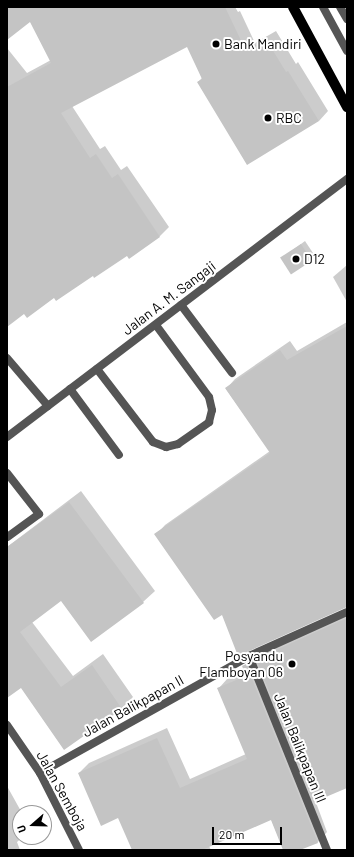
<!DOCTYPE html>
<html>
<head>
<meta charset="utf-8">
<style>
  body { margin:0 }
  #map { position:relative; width:354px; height:857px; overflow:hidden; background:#fff; font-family:Barlow,sans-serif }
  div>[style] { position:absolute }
  .shadow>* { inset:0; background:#0003 }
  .building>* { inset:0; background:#c4c4c4; transform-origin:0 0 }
  .service>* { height:8px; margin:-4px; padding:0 4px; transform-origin:4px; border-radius:4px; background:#555 }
  .minor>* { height:8px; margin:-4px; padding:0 4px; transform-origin:4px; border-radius:4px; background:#555 }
  .tertiary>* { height:8px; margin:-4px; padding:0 4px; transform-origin:4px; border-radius:4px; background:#555 }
  .primary>* { height:10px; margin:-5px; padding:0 5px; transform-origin:5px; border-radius:5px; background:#000 }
  .dots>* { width:11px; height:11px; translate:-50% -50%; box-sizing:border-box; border:2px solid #fff; border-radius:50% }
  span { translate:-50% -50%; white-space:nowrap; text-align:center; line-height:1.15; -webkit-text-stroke:4px #fff; paint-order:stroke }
  .poi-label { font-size:14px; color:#000 }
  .left { translate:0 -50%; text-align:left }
  .right { translate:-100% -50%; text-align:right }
  .street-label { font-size:14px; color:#000 }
  .frame { position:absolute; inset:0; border:8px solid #000; pointer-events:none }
  .north { position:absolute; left:12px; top:805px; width:40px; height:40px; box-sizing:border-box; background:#fff; border:1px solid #999; border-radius:50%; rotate:250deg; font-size:11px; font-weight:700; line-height:16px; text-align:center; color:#000 }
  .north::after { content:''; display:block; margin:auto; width:14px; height:18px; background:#000; clip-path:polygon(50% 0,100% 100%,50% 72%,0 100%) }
  .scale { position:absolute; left:212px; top:827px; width:70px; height:18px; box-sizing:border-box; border:2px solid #000; border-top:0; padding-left:5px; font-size:12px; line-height:14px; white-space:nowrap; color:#000; -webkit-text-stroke:3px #fff; paint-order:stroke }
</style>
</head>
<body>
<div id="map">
  <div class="shadow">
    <div style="clip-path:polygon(7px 7px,235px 7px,238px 12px,240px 11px,255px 43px,276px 31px,296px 64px,298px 62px,328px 111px,319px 121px,198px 82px,202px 78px,187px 45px,72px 106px,100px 149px,105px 146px,121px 170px,127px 166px,169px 227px,160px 236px,129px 258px,127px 255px,24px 312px,7px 326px,7px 48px,27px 73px,51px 60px,30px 21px,7px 38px)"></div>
    <div style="clip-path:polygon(305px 241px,315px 256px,311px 260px,282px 258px)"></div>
    <div style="clip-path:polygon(347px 265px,347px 302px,333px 277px)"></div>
    <div style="clip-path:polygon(347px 322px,347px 607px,222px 614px,156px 535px,165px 525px,270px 451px,226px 389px,235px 379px,290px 341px,297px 351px)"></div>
    <div style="clip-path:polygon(81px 491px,155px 591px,143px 602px,61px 600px,32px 622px,73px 676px,103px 654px,133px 697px,122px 708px,64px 749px,21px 687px,7px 687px,7px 547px)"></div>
    <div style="clip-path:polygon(347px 614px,347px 787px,315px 800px,327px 832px,318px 842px,298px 850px,284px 850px,271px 819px,209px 846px,211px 850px,133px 850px,119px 817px,79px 773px,89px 763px,167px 728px,190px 779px,246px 754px,219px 688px,228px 678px,246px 671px,244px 666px,253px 656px,256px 655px,258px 659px,267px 650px)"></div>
    <div style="clip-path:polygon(7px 786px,22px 813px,20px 813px,20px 837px,23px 837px,17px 842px,20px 850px,7px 850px)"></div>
  </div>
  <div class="building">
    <div style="clip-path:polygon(7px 7px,225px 7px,246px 51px,266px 39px,286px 72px,288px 71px,319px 121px,247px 165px,197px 82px,202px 79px,187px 47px,61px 113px,90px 158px,96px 154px,112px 178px,118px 174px,160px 237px,129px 259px,127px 256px,94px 278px,93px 276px,56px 301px,54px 298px,27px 318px,24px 314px,7px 327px,7px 87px,51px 63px,30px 22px,7px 40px)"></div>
    <div style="left:301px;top:244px;width:20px;height:25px;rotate:57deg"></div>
    <div style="clip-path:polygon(347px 326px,347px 607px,238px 656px,222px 615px,214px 620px,154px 534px,270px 453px,225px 388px,280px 350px,287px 360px)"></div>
    <div style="clip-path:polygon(69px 502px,144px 603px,91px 642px,61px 601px,20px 632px,61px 687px,92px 665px,122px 709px,64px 750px,21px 688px,7px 698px,7px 547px)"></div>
    <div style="clip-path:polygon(347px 618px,347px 788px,314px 802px,256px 659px)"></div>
    <div style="clip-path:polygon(246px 664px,318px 843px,300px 850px,283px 850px,271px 820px,202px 850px,132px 850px,118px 818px,101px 826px,78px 773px,157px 738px,180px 788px,247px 759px,217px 688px,246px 676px,242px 666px)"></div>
  </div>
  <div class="service">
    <div style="left:323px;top:7px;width:50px;rotate:61.4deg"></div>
    <div style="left:340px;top:7px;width:14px;rotate:60deg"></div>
    <div style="left:181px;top:305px;width:85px;rotate:53.1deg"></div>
    <div style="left:97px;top:369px;width:92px;rotate:52.5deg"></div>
    <div style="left:153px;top:442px;width:14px;rotate:21deg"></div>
    <div style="left:166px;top:447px;width:12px;rotate:-14deg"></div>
    <div style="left:178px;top:444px;width:38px;rotate:-35deg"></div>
    <div style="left:209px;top:422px;width:12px;rotate:-76deg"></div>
    <div style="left:212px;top:410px;width:13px;rotate:-103deg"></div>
    <div style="left:209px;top:397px;width:89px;rotate:-126.4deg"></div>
    <div style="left:70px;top:389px;width:82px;rotate:53.4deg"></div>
    <div style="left:7px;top:473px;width:52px;rotate:52deg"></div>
    <div style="left:39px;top:514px;width:39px;rotate:144deg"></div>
  </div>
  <div class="minor">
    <div style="left:7px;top:358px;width:63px;rotate:49.5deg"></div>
    <div style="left:249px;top:656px;width:209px;rotate:68.1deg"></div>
    <div style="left:7px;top:725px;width:58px;rotate:55.5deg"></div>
    <div style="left:40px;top:773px;width:86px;rotate:63.1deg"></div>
    <div style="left:40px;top:773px;width:240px;rotate:-29.2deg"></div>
    <div style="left:249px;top:656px;width:107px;rotate:-24.2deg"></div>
  </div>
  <div class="tertiary">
    <div style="left:7px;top:437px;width:427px;rotate:-37.2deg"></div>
  </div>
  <div class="primary">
    <div style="left:293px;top:7px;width:114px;rotate:61.6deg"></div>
  </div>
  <div class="dots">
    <div style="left:216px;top:44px;background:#000"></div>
    <div style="left:268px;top:118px;background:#000"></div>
    <div style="left:296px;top:259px;background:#000"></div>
    <div style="left:292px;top:664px;background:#000"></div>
  </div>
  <div class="poi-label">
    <span class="left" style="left:224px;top:44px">Bank Mandiri</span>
    <span class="left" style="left:276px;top:118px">RBC</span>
    <span class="left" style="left:304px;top:259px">D12</span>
    <span class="right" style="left:283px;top:664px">Posyandu<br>Flamboyan 06</span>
  </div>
  <div class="street-label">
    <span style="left:169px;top:298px;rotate:-37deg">Jalan A. M. Sangaji</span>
    <span style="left:133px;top:706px;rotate:-29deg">Jalan Balikpapan II</span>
    <span style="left:300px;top:748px;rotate:68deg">Jalan Balikpapan III</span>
    <span style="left:62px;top:791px;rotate:61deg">Jalan Semboja</span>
  </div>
  <div class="frame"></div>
  <div class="north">U</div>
  <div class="scale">20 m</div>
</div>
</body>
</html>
